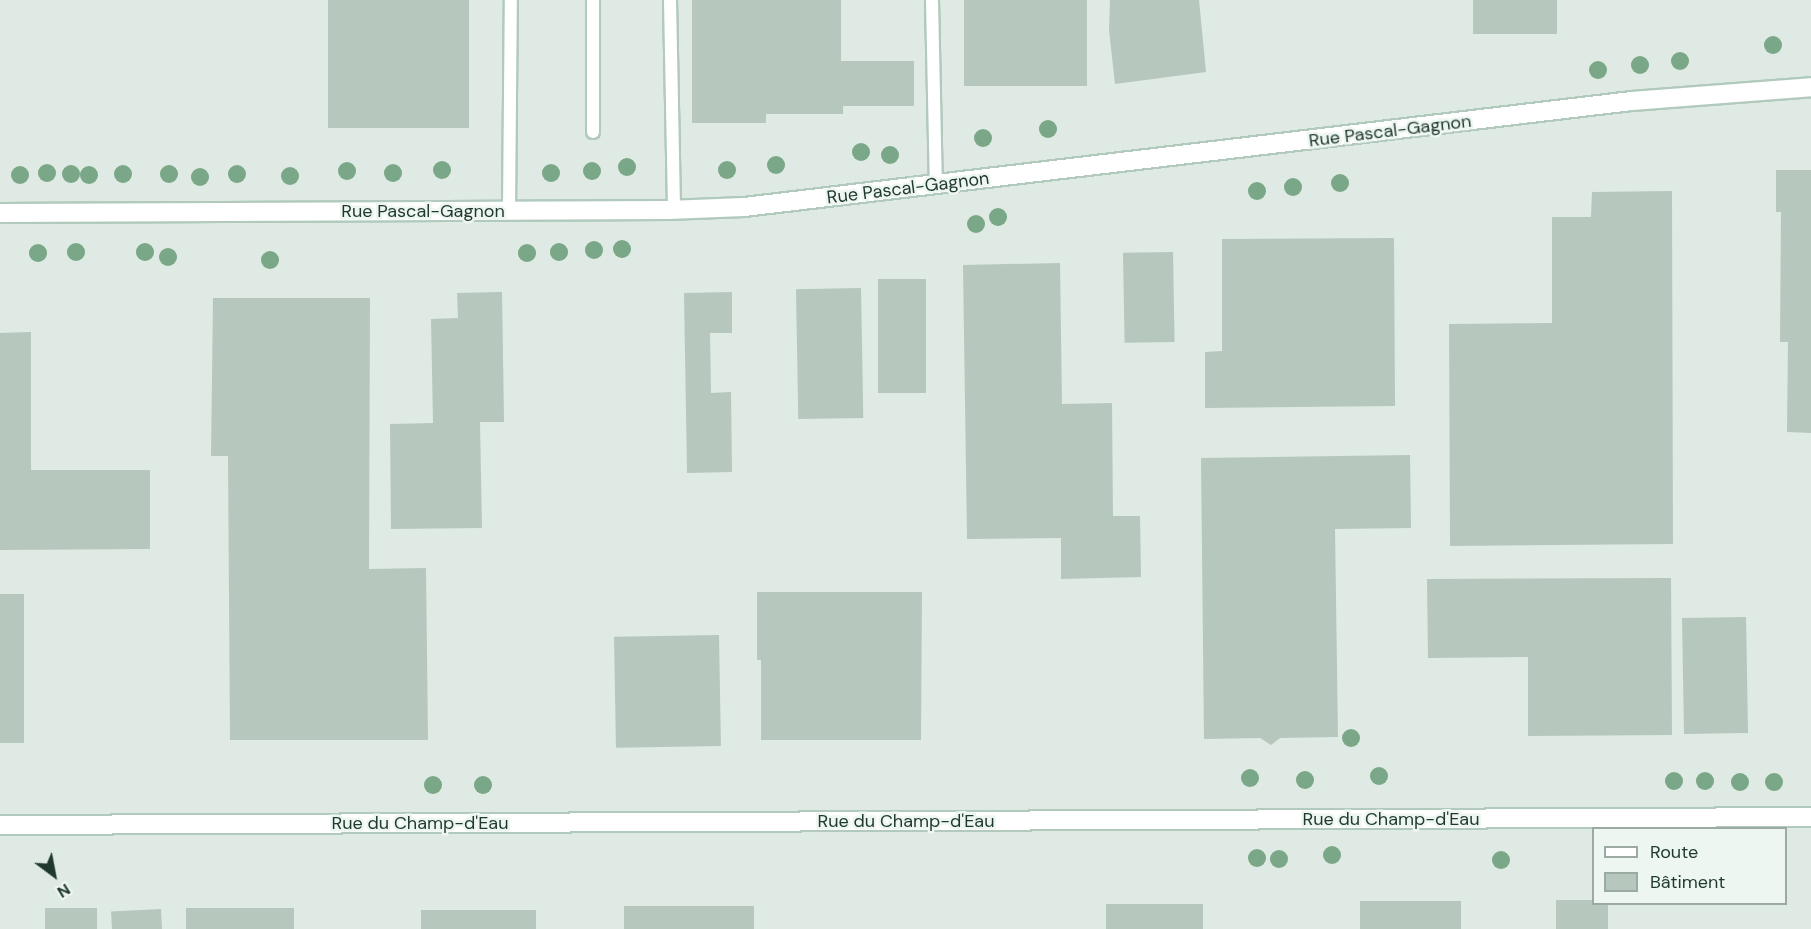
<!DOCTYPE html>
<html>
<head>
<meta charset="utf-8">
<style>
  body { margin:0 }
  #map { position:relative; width:1811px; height:929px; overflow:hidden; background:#deeae3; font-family:"DM Sans",sans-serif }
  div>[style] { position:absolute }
  .building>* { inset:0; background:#b6c7be; transform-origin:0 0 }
  .roads { filter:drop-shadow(2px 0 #b1cabd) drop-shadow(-2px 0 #b1cabd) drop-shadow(0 2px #b1cabd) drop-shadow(0 -2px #b1cabd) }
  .lane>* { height:12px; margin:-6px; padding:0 6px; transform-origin:6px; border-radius:6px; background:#fff }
  .street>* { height:18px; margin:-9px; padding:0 9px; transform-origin:9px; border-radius:9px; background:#fff }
  .secondary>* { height:18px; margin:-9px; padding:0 9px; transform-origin:9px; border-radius:9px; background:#fff }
  .trees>* { width:18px; height:18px; margin:-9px; border-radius:50%; background:#7aa787 }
  span { translate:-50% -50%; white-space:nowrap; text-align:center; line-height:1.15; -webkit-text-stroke:5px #eef6f1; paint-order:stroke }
  .street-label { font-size:18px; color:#1f392f }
  .legend { position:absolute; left:1592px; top:827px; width:195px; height:78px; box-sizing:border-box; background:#eef6f1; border:2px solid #9baaa3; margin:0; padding:8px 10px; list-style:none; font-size:18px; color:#1f392f }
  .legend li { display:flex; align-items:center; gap:12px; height:30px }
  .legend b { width:30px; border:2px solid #9baaa3 }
  .north { position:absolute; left:24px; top:845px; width:60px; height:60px; -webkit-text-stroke:4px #eef6f1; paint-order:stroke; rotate:148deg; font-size:16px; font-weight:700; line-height:24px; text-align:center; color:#1f392f }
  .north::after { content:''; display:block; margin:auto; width:21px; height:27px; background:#1f392f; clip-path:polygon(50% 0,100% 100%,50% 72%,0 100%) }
</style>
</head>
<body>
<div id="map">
  <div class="building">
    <div style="left:328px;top:0;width:141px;height:128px"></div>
    <div style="clip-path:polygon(692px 0,841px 0,841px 61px,914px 61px,914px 106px,843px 106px,843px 114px,766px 114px,766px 123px,692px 123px)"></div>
    <div style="left:964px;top:0;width:123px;height:86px"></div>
    <div style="clip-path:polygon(1110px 0,1199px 0,1206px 72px,1115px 84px,1109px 30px)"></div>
    <div style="left:1473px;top:0;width:84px;height:34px"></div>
    <div style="clip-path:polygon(1776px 170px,1811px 170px,1811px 433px,1787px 432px,1788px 342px,1780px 342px,1781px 212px,1776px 212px)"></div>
    <div style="clip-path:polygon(1672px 191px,1673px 544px,1450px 546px,1449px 324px,1552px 323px,1552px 217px,1591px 217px,1592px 192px)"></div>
    <div style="clip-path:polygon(1394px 238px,1395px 406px,1205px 408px,1205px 352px,1222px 351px,1222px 239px)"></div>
    <div style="left:1173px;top:252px;width:90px;height:50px;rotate:89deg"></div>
    <div style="clip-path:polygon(1060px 263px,1062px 404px,1112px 403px,1113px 516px,1140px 516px,1141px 577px,1061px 579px,1061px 538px,967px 539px,963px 265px)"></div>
    <div style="left:878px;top:279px;width:48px;height:114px"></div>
    <div style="left:861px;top:288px;width:130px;height:65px;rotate:89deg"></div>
    <div style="clip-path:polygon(502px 292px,504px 422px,480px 422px,482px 528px,391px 529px,390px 424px,433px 423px,431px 319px,458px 318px,457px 293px)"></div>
    <div style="clip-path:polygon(732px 292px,732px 333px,710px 333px,711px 393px,731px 392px,732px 472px,687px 473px,684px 293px)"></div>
    <div style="clip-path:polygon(213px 298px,370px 298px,369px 569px,426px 568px,428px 740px,230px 740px,228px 456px,211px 456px)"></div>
    <div style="clip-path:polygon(31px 332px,31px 470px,150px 470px,150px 549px,0 550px,0 333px)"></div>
    <div style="clip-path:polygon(1410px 455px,1411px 528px,1335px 529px,1338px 737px,1280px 738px,1271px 745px,1260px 738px,1204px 739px,1201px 458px)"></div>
    <div style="clip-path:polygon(1671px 578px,1672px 735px,1528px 736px,1528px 657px,1428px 658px,1427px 579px)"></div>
    <div style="clip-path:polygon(757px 592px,922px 592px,921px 740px,761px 740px,761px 660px,757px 660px)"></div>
    <div style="left:0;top:594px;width:24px;height:149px"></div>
    <div style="left:1746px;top:617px;width:116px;height:64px;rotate:89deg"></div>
    <div style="left:719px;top:635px;width:111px;height:105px;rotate:89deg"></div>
    <div style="clip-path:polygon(1556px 900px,1594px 900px,1594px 904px,1608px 904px,1608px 929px,1556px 929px)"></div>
    <div style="left:1461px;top:901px;width:28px;height:101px;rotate:90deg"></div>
    <div style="left:1106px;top:904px;width:97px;height:25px"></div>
    <div style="left:754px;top:906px;width:23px;height:130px;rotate:90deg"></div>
    <div style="left:45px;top:908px;width:52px;height:21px"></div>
    <div style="left:294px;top:908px;width:21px;height:108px;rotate:90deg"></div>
    <div style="left:161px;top:909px;width:20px;height:50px;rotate:87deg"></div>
    <div style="left:421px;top:910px;width:115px;height:19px"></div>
  </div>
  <div class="roads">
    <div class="lane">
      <div style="left:670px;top:0;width:210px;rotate:88.9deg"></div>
      <div style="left:932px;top:0;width:185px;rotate:88.8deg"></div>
      <div style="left:593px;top:132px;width:132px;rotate:-90deg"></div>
      <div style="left:509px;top:211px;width:211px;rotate:-89.5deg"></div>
    </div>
    <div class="street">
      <div style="left:0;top:825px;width:1811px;rotate:-0.25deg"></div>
    </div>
    <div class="secondary">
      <div style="left:0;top:213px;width:668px;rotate:-0.26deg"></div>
      <div style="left:668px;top:210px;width:76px;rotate:-2.3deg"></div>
      <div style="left:744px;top:207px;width:893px;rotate:-6.81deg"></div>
      <div style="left:1631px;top:101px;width:181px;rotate:-4.4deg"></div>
    </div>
  </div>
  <div class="trees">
    <div style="left:1773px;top:45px"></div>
    <div style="left:1680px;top:61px"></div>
    <div style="left:1640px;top:65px"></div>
    <div style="left:1598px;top:70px"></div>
    <div style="left:1048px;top:129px"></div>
    <div style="left:983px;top:138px"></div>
    <div style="left:861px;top:152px"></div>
    <div style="left:890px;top:155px"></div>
    <div style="left:776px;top:165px"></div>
    <div style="left:627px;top:167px"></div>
    <div style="left:442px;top:170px"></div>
    <div style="left:727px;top:170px"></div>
    <div style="left:347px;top:171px"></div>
    <div style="left:592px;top:171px"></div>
    <div style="left:47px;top:173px"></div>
    <div style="left:393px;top:173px"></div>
    <div style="left:551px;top:173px"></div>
    <div style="left:71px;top:174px"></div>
    <div style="left:123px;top:174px"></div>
    <div style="left:169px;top:174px"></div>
    <div style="left:237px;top:174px"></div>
    <div style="left:20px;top:175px"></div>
    <div style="left:89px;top:175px"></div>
    <div style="left:290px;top:176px"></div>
    <div style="left:200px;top:177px"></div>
    <div style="left:1340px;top:183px"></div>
    <div style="left:1293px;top:187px"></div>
    <div style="left:1257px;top:191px"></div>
    <div style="left:998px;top:217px"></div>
    <div style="left:976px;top:224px"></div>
    <div style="left:622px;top:249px"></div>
    <div style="left:594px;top:250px"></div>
    <div style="left:76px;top:252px"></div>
    <div style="left:145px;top:252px"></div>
    <div style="left:559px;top:252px"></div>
    <div style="left:38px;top:253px"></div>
    <div style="left:527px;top:253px"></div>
    <div style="left:168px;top:257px"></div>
    <div style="left:270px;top:260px"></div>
    <div style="left:1351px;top:738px"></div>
    <div style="left:1379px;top:776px"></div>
    <div style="left:1250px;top:778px"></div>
    <div style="left:1305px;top:780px"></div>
    <div style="left:1674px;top:781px"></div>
    <div style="left:1705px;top:781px"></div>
    <div style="left:1740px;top:782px"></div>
    <div style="left:1774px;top:782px"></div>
    <div style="left:433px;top:785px"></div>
    <div style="left:483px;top:785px"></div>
    <div style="left:1332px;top:855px"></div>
    <div style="left:1257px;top:858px"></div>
    <div style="left:1279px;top:859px"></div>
    <div style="left:1501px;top:860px"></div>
  </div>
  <div class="street-label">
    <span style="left:1390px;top:131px;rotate:-7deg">Rue Pascal-Gagnon</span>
    <span style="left:908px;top:188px;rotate:-7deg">Rue Pascal-Gagnon</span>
    <span style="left:423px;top:211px">Rue Pascal-Gagnon</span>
    <span style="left:1391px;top:819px">Rue du Champ-d'Eau</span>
    <span style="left:906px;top:821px">Rue du Champ-d'Eau</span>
    <span style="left:420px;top:823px">Rue du Champ-d'Eau</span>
  </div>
  <ul class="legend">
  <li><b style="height:8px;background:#fff"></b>Route</li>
  <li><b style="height:16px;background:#b6c7be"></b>Bâtiment</li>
  </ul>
  <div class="north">N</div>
</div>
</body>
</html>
